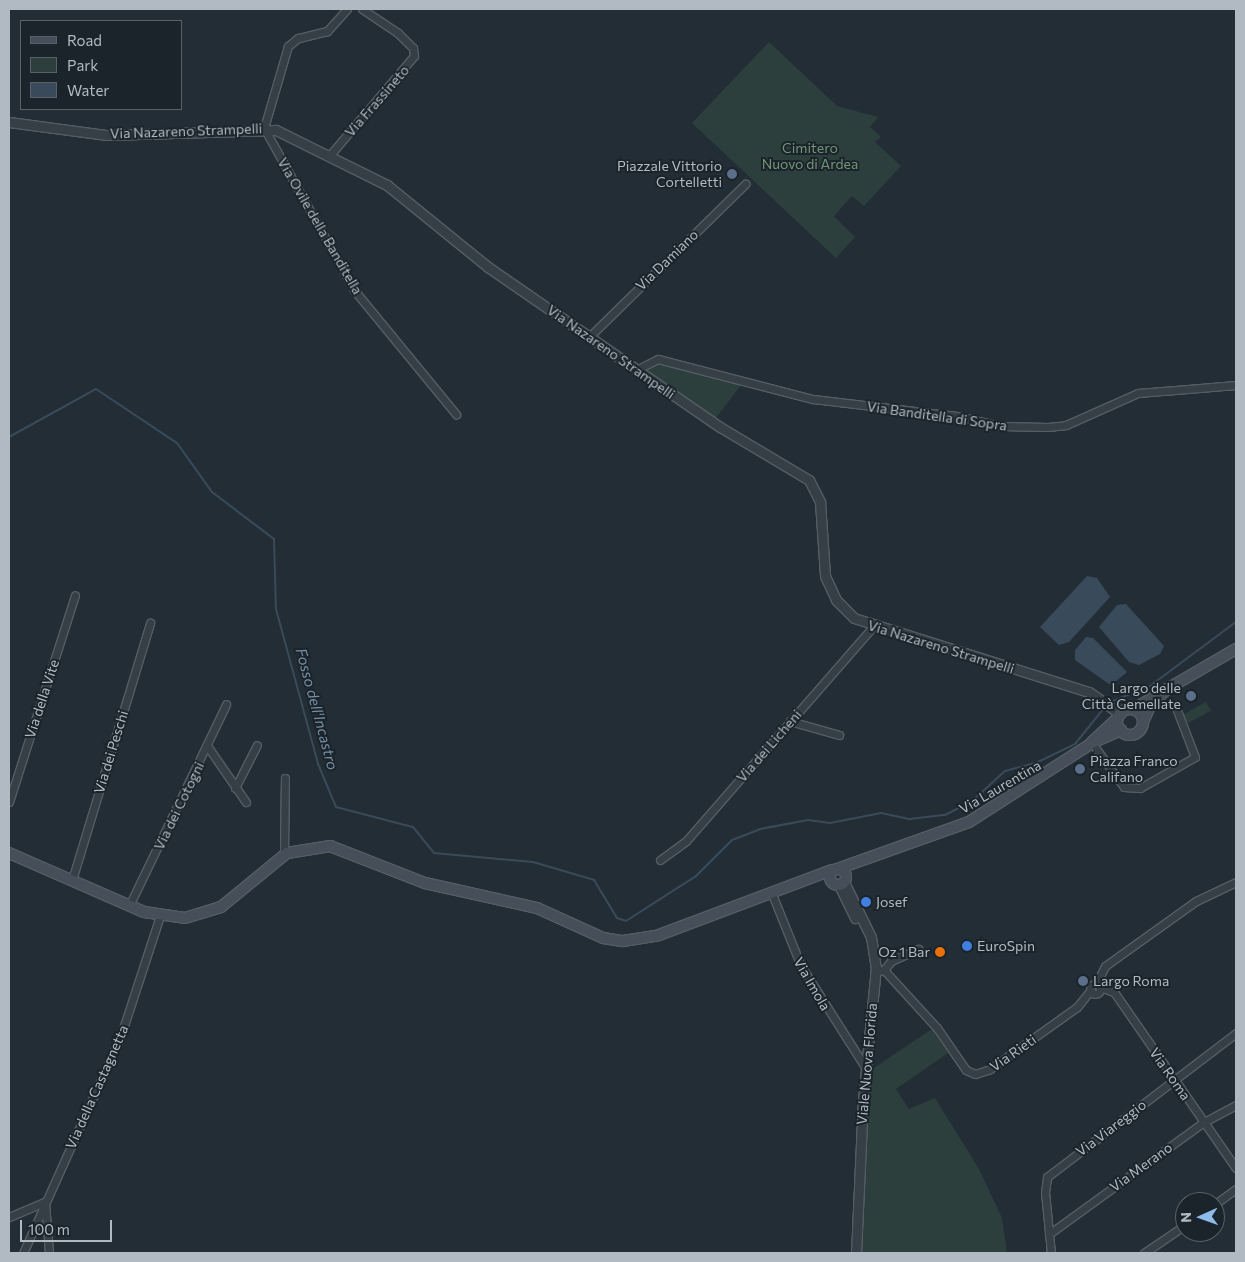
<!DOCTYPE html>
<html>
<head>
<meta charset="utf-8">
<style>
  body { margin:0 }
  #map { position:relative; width:1245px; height:1262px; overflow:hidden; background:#232d35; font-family:Commissioner,sans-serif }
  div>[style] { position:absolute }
  .green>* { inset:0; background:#2c3f3d; transform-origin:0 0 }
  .water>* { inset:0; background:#394b5b }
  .stream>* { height:2px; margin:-1px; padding:0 1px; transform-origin:1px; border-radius:1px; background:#394b5b }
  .roads { filter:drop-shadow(1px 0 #545d64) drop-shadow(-1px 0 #545d64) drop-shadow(0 1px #545d64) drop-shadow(0 -1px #545d64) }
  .minor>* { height:7px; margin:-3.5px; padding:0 3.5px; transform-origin:3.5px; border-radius:3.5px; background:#363f46 }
  .minor>.ring { margin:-3.5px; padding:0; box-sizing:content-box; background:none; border:7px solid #363f46; border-radius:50% }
  .tertiary>* { height:9px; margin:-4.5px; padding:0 4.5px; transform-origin:4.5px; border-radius:4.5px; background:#363f46 }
  .secondary>* { height:10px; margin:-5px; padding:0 5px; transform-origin:5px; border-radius:5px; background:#454e59 }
  .secondary>.ring { margin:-5px; padding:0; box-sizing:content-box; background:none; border:10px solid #454e59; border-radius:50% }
  .dots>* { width:14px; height:14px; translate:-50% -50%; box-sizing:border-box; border:2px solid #1c242b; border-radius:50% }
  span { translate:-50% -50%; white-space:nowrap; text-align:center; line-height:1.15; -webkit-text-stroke:4px #1c242b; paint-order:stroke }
  .street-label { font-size:14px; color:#b1bac3 }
  .park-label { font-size:14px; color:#729677 }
  .poi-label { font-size:14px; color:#b1bac3 }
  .right { translate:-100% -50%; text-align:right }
  .left { translate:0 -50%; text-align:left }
  .water-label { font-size:15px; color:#758ea3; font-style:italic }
  .frame { position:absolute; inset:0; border:10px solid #b1bac3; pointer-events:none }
  .legend { position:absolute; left:20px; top:20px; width:162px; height:90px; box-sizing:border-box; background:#1c242b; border:1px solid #586068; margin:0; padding:6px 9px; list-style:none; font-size:15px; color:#b1bac3 }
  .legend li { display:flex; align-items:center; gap:10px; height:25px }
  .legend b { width:25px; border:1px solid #586068 }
  .north { position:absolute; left:1175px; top:1192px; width:50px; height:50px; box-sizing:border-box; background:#1c242b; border:1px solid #586068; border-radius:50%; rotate:268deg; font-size:14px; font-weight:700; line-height:20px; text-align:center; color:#b1bac3 }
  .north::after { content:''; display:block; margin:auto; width:18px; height:22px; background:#8ebcea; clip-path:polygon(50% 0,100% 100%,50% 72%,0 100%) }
  .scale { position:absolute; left:20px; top:1220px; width:92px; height:22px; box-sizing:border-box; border:2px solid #b1bac3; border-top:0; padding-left:6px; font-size:15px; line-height:18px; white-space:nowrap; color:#b1bac3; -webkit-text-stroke:4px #1c242b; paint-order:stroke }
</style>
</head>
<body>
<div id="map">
  <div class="green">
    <div style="clip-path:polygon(769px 42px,837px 106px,878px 117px,870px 127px,881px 137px,875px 142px,901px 166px,864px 206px,852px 196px,834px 216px,855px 237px,836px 258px,692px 123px)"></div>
    <div style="clip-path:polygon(662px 362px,742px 384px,715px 419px,646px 369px)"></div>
    <div style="left:1206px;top:702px;width:10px;height:26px;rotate:61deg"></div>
    <div style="clip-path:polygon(932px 1029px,948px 1053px,896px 1089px,909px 1109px,935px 1098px,979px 1169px,1002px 1218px,1007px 1253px,859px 1253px,868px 1072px)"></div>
  </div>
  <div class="water">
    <div style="clip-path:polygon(1087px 576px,1097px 578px,1110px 597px,1069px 642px,1059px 645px,1040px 627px)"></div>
    <div style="clip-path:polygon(1126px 604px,1164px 646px,1160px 654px,1139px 665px,1129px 662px,1099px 627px,1117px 605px)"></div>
    <div style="clip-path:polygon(1086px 637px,1093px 638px,1127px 672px,1115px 682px,1109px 684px,1075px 660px,1075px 650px)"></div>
  </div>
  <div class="stream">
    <div style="left:1235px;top:9px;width:2px;rotate:63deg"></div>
    <div style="left:9px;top:437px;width:99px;rotate:-28.9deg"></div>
    <div style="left:96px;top:389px;width:97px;rotate:33.7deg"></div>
    <div style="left:177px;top:443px;width:60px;rotate:54.5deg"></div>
    <div style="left:212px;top:492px;width:78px;rotate:37.2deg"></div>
    <div style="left:274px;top:539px;width:70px;rotate:88.4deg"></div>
    <div style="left:276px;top:609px;width:161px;rotate:74.8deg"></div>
    <div style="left:318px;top:764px;width:47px;rotate:67.3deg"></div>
    <div style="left:336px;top:807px;width:80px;rotate:14.6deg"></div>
    <div style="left:413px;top:827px;width:33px;rotate:51deg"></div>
    <div style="left:434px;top:853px;width:99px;rotate:5.2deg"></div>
    <div style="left:533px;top:862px;width:64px;rotate:16.4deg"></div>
    <div style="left:594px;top:880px;width:44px;rotate:58.8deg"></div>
    <div style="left:617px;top:918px;width:9px;rotate:18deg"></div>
    <div style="left:626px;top:921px;width:83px;rotate:-32.7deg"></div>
    <div style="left:696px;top:876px;width:51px;rotate:-45deg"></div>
    <div style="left:732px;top:840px;width:30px;rotate:-21deg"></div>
    <div style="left:760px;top:829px;width:49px;rotate:-10.6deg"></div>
    <div style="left:808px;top:820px;width:22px;rotate:8deg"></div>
    <div style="left:830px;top:823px;width:52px;rotate:-11.1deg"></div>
    <div style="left:881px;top:813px;width:30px;rotate:12deg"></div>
    <div style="left:910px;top:819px;width:35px;rotate:-7deg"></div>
    <div style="left:945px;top:815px;width:29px;rotate:-27deg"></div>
    <div style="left:971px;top:802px;width:46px;rotate:-42.4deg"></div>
    <div style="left:1005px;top:771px;width:34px;rotate:-15deg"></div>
    <div style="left:1038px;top:762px;width:41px;rotate:-25.9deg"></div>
    <div style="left:1075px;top:744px;width:48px;rotate:-51deg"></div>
    <div style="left:1108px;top:703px;width:45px;rotate:-22deg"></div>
    <div style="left:1150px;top:686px;width:107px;rotate:-36.7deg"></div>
  </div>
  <div class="roads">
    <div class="minor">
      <div style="left:347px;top:9px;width:30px;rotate:132deg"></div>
      <div style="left:327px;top:31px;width:30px;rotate:166deg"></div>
      <div style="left:298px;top:38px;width:13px;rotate:141deg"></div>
      <div style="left:288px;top:46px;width:85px;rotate:106.3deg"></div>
      <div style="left:264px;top:128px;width:185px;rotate:60.9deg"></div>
      <div style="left:354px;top:290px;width:161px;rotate:50.6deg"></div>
      <div style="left:330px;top:155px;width:130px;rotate:-49.7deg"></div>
      <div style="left:414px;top:56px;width:8px;rotate:-97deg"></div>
      <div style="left:413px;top:48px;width:21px;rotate:-135deg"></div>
      <div style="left:398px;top:33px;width:43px;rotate:-146.3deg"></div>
      <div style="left:589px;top:337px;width:219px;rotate:-44.4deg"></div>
      <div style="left:638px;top:369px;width:22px;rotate:-27deg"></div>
      <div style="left:658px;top:359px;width:160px;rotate:14.5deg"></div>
      <div style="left:813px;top:399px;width:145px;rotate:6.7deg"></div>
      <div style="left:957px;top:416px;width:44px;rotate:13.1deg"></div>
      <div style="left:1000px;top:426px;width:48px;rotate:1.2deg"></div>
      <div style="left:1048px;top:427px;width:18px;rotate:-6deg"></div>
      <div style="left:1066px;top:425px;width:79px;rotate:-24deg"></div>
      <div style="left:1138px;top:393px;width:98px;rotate:-4.7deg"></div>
      <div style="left:790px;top:721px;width:51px;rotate:15.9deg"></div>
      <div style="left:1092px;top:743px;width:54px;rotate:54deg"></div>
      <div style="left:1124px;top:787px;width:16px;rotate:4deg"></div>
      <div style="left:1140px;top:788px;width:63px;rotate:-29.4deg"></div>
      <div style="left:1195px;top:757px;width:56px;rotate:-111deg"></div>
      <div style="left:208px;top:747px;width:67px;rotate:55.4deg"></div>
      <div style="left:235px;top:788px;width:48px;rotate:-62.9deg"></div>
      <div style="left:9px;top:802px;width:217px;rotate:-72.3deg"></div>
      <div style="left:284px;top:855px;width:77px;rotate:-89.3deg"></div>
      <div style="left:660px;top:860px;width:32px;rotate:-36deg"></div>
      <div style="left:686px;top:841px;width:284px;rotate:-48.9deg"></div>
      <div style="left:72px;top:880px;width:269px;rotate:-73.1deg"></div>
      <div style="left:772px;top:894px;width:78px;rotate:68.1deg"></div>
      <div style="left:801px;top:966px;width:120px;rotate:57.6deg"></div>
      <div style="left:129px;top:906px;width:224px;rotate:-64.3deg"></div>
      <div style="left:884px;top:970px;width:11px;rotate:-52deg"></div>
      <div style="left:891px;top:961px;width:30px;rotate:-24deg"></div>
      <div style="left:876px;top:971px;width:8px;rotate:-7deg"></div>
      <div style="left:884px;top:970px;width:79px;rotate:47.6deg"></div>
      <div style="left:937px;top:1028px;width:51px;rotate:55.4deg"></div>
      <div style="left:966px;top:1070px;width:10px;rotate:24deg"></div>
      <div style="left:975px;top:1074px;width:16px;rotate:-18deg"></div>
      <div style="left:990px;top:1069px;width:107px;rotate:-35.5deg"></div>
      <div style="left:1077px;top:1007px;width:22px;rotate:-51deg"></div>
      <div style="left:1096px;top:984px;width:20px;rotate:-63deg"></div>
      <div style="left:1105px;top:966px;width:112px;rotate:-35.5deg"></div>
      <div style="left:1196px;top:901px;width:44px;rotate:-25.4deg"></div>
      <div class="ring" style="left:1090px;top:984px;width:3px;height:3px"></div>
      <div style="left:1100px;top:987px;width:15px;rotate:20deg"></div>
      <div style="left:1114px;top:992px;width:214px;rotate:55.3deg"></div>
      <div style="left:1215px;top:1204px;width:26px;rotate:-36deg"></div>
      <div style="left:9px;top:1217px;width:39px;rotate:-23deg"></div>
      <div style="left:45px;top:1202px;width:51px;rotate:85.5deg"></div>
      <div style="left:1049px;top:1234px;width:191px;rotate:-35.9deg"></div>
      <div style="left:1204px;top:1122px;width:36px;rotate:-28deg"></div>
      <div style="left:23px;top:1253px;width:239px;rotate:-65.8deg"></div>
      <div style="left:121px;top:1035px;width:125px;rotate:-71.9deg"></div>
      <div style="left:1051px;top:1253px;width:61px;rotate:-95.6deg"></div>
      <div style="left:1045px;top:1192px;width:15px;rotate:-82deg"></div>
      <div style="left:1047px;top:1177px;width:238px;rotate:-37.3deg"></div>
      <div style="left:1144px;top:1253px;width:50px;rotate:-34.3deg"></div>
    </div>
    <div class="tertiary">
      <div style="left:9px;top:122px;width:99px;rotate:7.6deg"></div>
      <div style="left:107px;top:135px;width:169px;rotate:-1.7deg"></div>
      <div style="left:276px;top:130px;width:124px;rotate:26.4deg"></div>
      <div style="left:387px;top:185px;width:130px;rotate:39.1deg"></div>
      <div style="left:488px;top:267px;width:282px;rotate:34.6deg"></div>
      <div style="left:720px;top:427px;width:104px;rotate:30.8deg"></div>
      <div style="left:809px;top:480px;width:25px;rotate:63deg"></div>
      <div style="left:820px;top:502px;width:74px;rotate:86.1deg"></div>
      <div style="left:825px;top:576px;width:26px;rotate:65deg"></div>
      <div style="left:836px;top:600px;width:25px;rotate:45deg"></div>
      <div style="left:854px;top:618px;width:246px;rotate:17.5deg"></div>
      <div style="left:1089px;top:692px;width:38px;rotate:35deg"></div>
      <div style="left:844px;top:882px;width:61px;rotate:63.9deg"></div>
      <div style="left:871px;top:937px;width:30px;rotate:81deg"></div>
      <div style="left:876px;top:967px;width:133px;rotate:95.6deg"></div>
      <div style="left:863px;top:1099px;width:154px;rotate:92.6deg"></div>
      <div style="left:839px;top:885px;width:37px;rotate:64deg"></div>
    </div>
    <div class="secondary">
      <div style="left:1134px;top:709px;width:27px;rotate:-31deg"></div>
      <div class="ring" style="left:1117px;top:709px;width:16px;height:16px"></div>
      <div style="left:1143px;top:722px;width:20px;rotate:-66deg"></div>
      <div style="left:1151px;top:704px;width:22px;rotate:-43deg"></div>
      <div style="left:1167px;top:689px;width:80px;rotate:-30.1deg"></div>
      <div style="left:1092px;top:742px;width:35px;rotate:-43deg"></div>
      <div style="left:9px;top:853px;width:147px;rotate:23.6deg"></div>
      <div style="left:144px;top:912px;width:41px;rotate:8.3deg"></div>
      <div style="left:185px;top:918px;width:38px;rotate:-17deg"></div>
      <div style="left:221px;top:907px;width:85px;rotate:-39.3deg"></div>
      <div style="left:287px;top:853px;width:44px;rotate:-9.2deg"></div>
      <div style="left:330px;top:846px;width:102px;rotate:21.3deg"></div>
      <div style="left:425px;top:883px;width:115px;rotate:12.6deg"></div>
      <div style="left:537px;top:908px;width:72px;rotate:24.4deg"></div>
      <div style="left:603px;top:938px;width:20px;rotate:9deg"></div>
      <div style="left:623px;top:941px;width:36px;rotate:-9deg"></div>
      <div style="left:659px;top:935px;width:185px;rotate:-20.6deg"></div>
      <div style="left:840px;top:868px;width:137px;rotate:-19.6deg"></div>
      <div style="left:969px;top:822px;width:146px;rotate:-32.7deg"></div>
      <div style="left:1092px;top:743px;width:32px;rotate:-24deg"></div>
      <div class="ring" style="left:830px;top:869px;width:6px;height:6px"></div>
    </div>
  </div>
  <div class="dots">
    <div style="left:732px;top:174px;background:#5c6f8a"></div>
    <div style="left:1191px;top:696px;background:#5c6f8a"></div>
    <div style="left:1080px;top:769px;background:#5c6f8a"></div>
    <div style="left:866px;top:902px;background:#3f7fe0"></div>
    <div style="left:967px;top:946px;background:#3f7fe0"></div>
    <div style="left:940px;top:952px;background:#e8710a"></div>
    <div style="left:1083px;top:981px;background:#5c6f8a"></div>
  </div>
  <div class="street-label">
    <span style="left:377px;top:101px;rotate:-49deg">Via Frassineto</span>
    <span style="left:186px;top:131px;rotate:-2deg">Via Nazareno Strampelli</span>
    <span style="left:320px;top:226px;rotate:60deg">Via Ovile della Banditella</span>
    <span style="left:667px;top:260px;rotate:-44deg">Via Damiano</span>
    <span style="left:611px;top:352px;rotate:35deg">Via Nazareno Strampelli</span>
    <span style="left:937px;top:416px;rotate:8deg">Via Banditella di Sopra</span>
    <span style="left:941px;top:647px;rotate:17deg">Via Nazareno Strampelli</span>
    <span style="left:42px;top:699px;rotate:-72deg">Via della Vite</span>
    <span style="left:769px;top:746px;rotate:-49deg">Via dei Licheni</span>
    <span style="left:111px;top:752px;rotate:-73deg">Via dei Peschi</span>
    <span style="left:1000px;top:787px;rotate:-30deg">Via Laurentina</span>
    <span style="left:179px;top:806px;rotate:-64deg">Via dei Cotogni</span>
    <span style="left:812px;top:984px;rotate:60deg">Via Imola</span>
    <span style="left:1013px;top:1053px;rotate:-35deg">Via Rieti</span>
    <span style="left:867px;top:1064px;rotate:-85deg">Viale Nuova Florida</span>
    <span style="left:1170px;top:1074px;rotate:55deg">Via Roma</span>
    <span style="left:97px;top:1087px;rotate:-66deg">Via della Castagnetta</span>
    <span style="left:1111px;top:1128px;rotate:-37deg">Via Viareggio</span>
    <span style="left:1141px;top:1167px;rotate:-36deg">Via Merano</span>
  </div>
  <div class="park-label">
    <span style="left:810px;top:156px">Cimitero<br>Nuovo di Ardea</span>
  </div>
  <div class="poi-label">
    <span class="right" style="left:722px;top:174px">Piazzale Vittorio<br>Cortelletti</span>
    <span class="right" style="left:1181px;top:696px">Largo delle<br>Città Gemellate</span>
    <span class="left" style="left:1090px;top:769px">Piazza Franco<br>Califano</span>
    <span class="left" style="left:876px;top:902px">Josef</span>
    <span class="left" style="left:977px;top:946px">EuroSpin</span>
    <span class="right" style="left:930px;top:952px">Oz 1 Bar</span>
    <span class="left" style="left:1093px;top:981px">Largo Roma</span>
  </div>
  <div class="water-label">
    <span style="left:317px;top:709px;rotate:75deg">Fosso dell'Incastro</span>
  </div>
  <div class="frame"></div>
  <ul class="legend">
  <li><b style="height:6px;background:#454e59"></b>Road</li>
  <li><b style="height:14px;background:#2c3f3d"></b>Park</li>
  <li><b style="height:14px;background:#394b5b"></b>Water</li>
  </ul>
  <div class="north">N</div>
  <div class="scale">100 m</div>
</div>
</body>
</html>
